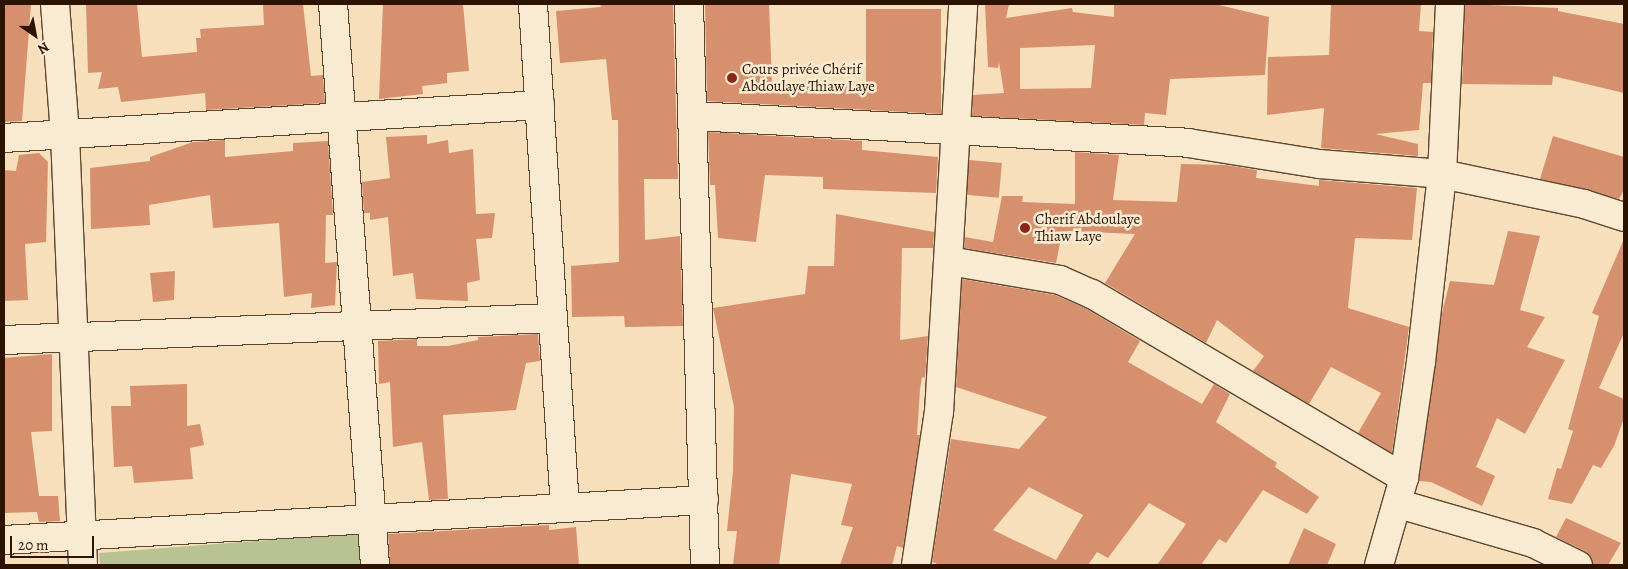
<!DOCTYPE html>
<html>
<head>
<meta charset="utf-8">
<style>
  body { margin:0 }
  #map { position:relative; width:1628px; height:569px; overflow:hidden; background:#f6dfba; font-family:Alegreya,serif }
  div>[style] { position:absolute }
  .green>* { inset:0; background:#b8c292 }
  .building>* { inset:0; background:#d6906d; transform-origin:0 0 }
  .roads { filter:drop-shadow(1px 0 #5e462e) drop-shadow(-1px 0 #5e462e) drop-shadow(0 1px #5e462e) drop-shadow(0 -1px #5e462e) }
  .minor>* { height:28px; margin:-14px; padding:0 14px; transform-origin:14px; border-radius:14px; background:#f9ead2 }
  .dots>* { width:14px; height:14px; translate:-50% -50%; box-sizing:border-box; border:2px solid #f9ead2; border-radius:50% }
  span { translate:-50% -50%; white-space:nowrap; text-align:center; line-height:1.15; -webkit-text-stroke:5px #f9ead2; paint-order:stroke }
  .poi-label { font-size:15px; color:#2b1300 }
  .left { translate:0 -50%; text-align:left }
  .frame { position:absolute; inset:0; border:5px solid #2b1300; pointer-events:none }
  .north { position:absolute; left:10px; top:10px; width:50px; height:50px; -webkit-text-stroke:4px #f9ead2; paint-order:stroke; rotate:147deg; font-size:14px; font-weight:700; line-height:20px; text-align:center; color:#2b1300 }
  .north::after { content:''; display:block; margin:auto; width:18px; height:22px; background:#2b1300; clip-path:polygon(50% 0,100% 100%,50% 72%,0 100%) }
  .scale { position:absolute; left:10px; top:536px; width:84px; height:22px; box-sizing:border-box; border:2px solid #2b1300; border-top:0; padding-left:6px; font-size:15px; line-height:18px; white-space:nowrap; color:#2b1300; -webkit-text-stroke:4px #f9ead2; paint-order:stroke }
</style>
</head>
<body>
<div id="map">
  <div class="green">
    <div style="clip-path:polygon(361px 533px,363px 565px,100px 565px,99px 553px)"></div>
  </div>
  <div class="building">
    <div style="clip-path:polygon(4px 4px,31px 4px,22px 121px,4px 122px)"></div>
    <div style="clip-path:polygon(86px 4px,137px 4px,142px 57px,197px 52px,196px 38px,201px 38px,200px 29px,264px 25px,263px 4px,303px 4px,311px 76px,323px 75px,325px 103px,206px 110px,205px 93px,121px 102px,118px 87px,98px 89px,102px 72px,88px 73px)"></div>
    <div style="clip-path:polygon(383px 4px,463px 4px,469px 71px,447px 73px,447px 83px,422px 86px,423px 94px,379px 99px)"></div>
    <div style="clip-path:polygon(600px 4px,673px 4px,678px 179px,644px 179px,645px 240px,680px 236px,683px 326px,625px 327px,624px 316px,572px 317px,571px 266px,619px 262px,618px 120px,612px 120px,606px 59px,560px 63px,556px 11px,601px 7px)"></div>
    <div style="clip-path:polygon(705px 4px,769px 4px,772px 83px,866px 82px,866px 9px,941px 9px,941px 114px,707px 101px)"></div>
    <div style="clip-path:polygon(evenodd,985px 4px,1009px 4px,1006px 18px,1072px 8px,1073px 12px,1114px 17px,1114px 4px,1215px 4px,1269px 17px,1265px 75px,1170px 79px,1166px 115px,1145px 113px,1144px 125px,972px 116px,973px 95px,1004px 93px,999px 62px,998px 68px,988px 67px,985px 4px,1095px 45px,1091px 88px,1020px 89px,1020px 48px,1095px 45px)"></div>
    <div style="clip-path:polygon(1331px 4px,1421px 4px,1419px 31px,1433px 32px,1431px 83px,1423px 83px,1419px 130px,1375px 134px,1418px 144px,1418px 156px,1321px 148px,1324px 108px,1267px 115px,1268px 57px,1329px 55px)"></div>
    <div style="clip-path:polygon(1465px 4px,1558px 8px,1558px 11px,1624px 24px,1624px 93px,1553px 76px,1552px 85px,1462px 84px)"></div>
    <div style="clip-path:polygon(708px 132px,862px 141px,862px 150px,938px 157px,936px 193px,823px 189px,823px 177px,765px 175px,756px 242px,718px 238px,715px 185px,710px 185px)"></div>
    <div style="clip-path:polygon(427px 135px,427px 144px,448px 140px,449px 153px,473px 149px,476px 214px,495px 213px,492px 238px,476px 239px,480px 280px,467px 283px,468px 301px,416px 299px,413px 273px,393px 276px,388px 217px,370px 220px,370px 213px,364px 213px,362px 182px,390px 178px,386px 137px)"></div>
    <div style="clip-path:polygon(1553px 136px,1624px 157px,1624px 190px,1619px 199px,1540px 179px)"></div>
    <div style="clip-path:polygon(225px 140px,225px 157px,293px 151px,293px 143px,328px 141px,333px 215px,326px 215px,325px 263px,337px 262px,335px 305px,311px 308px,312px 293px,284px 297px,279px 223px,213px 228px,210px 195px,149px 205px,150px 225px,91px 229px,90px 168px,150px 161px,150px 157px,193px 142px)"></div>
    <div style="clip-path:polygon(1075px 152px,1119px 155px,1113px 200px,1177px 202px,1181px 164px,1226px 165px,1257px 170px,1256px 178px,1319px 186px,1319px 180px,1417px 188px,1412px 240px,1355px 238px,1348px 308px,1409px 327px,1392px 453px,1358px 433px,1381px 393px,1331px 367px,1309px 404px,1253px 371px,1264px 356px,1217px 320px,1206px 343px,1105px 283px,1135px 234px,1067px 231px,1066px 239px,1061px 238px,1056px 263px,964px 248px,965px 237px,993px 242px,1002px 196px,1023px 196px,1022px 202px,1075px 204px)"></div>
    <div style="clip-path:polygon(39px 153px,48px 162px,46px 242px,25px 244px,28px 300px,4px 301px,4px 170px,16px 171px,19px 155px)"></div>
    <div style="left:969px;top:160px;width:33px;height:35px;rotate:5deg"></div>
    <div style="clip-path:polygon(836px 214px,934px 232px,933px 248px,902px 248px,900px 340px,928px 336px,925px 378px,922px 377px,920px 389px,917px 435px,920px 435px,903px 548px,897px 546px,892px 565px,840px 565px,853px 527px,841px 525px,852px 484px,791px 474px,779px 565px,733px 565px,737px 531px,727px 531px,733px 472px,734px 407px,713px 308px,805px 294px,808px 266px,834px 266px)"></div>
    <div style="clip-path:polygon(1508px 231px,1540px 236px,1520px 310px,1545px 317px,1527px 347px,1565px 360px,1525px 434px,1497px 418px,1476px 467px,1495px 476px,1482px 506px,1431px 482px,1419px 481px,1442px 313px,1450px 281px,1494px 285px)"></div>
    <div style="clip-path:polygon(1624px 239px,1624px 333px,1599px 388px,1624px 399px,1624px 418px,1614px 446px,1601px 468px,1593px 465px,1572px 504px,1548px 499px,1557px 468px,1561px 469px,1573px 431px,1568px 429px,1599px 316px,1592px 313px)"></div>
    <div style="clip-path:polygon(175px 271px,174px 300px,153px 302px,150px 273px)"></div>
    <div style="clip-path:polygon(evenodd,962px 279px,1055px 295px,1085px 308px,1140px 341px,1128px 362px,1202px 404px,1214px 384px,1230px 394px,1216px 422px,1277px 463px,1275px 467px,1319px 497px,1307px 514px,1263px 490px,1226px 543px,1219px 539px,1201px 565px,1157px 565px,1186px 524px,1149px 503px,1108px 558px,1097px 552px,1088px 565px,940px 565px,932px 562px,951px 439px,1019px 449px,1047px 417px,956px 387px,962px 279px,1029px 487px,1083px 515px,1056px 560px,993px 530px,1029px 487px)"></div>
    <div style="clip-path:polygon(538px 334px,540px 361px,526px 363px,516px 410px,443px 415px,448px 499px,429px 500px,422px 442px,393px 447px,390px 382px,379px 384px,378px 341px,417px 339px,417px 346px,448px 346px,478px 340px,478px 337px)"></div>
    <div style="clip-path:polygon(52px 354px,52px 431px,31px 432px,39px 496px,58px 496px,60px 521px,39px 522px,37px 512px,4px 513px,4px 358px)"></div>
    <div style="clip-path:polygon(187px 384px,187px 426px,200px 424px,204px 445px,190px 448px,193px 479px,134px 483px,132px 466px,114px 467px,111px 406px,131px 406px,130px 386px)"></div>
    <div style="clip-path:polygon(1566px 518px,1621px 543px,1608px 565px,1593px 565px,1585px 551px,1556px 537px)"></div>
    <div style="clip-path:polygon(549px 525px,549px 530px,576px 527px,579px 565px,390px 565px,388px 534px)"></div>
    <div style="clip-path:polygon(1304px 528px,1336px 544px,1327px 565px,1288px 565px)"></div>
  </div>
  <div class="roads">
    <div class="minor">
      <div style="left:55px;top:4px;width:131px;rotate:85.6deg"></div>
      <div style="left:65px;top:135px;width:430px;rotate:87.6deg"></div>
      <div style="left:333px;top:4px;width:563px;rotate:85.72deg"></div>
      <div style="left:533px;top:4px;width:505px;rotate:86.37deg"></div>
      <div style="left:689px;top:4px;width:561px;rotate:88.37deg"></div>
      <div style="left:694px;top:116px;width:495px;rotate:3.1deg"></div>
      <div style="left:1188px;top:143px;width:133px;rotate:9.1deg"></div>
      <div style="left:1319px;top:164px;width:123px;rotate:4.6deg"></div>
      <div style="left:1442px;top:174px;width:145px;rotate:11.9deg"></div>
      <div style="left:1584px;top:204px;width:42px;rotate:18deg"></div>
      <div style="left:4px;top:138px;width:537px;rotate:-3.52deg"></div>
      <div style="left:949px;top:261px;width:113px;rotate:9.7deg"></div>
      <div style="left:1060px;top:280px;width:35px;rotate:24deg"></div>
      <div style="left:1092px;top:294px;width:362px;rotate:30.5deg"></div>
      <div style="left:4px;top:340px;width:549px;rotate:-2.29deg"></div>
      <div style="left:1399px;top:504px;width:140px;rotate:16.2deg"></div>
      <div style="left:1533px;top:543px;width:50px;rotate:26.1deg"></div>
      <div style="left:4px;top:540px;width:701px;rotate:-3.27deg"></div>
      <div style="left:916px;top:565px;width:155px;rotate:-81.5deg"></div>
      <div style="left:939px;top:412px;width:409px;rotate:-86.6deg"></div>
      <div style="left:1379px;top:565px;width:91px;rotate:-74deg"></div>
      <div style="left:1404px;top:478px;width:117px;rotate:-81.7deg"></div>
      <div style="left:1421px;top:362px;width:189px;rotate:-83.6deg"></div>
      <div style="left:1442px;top:174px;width:170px;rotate:-87.3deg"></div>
    </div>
  </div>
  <div class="dots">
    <div style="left:732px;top:78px;background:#8f2418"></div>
    <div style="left:1025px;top:228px;background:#8f2418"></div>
  </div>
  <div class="poi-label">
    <span class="left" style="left:742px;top:78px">Cours privée Chérif<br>Abdoulaye Thiaw Laye</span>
    <span class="left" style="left:1035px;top:228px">Cherif Abdoulaye<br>Thiaw Laye</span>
  </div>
  <div class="frame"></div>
  <div class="north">N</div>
  <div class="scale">20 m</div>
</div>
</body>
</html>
